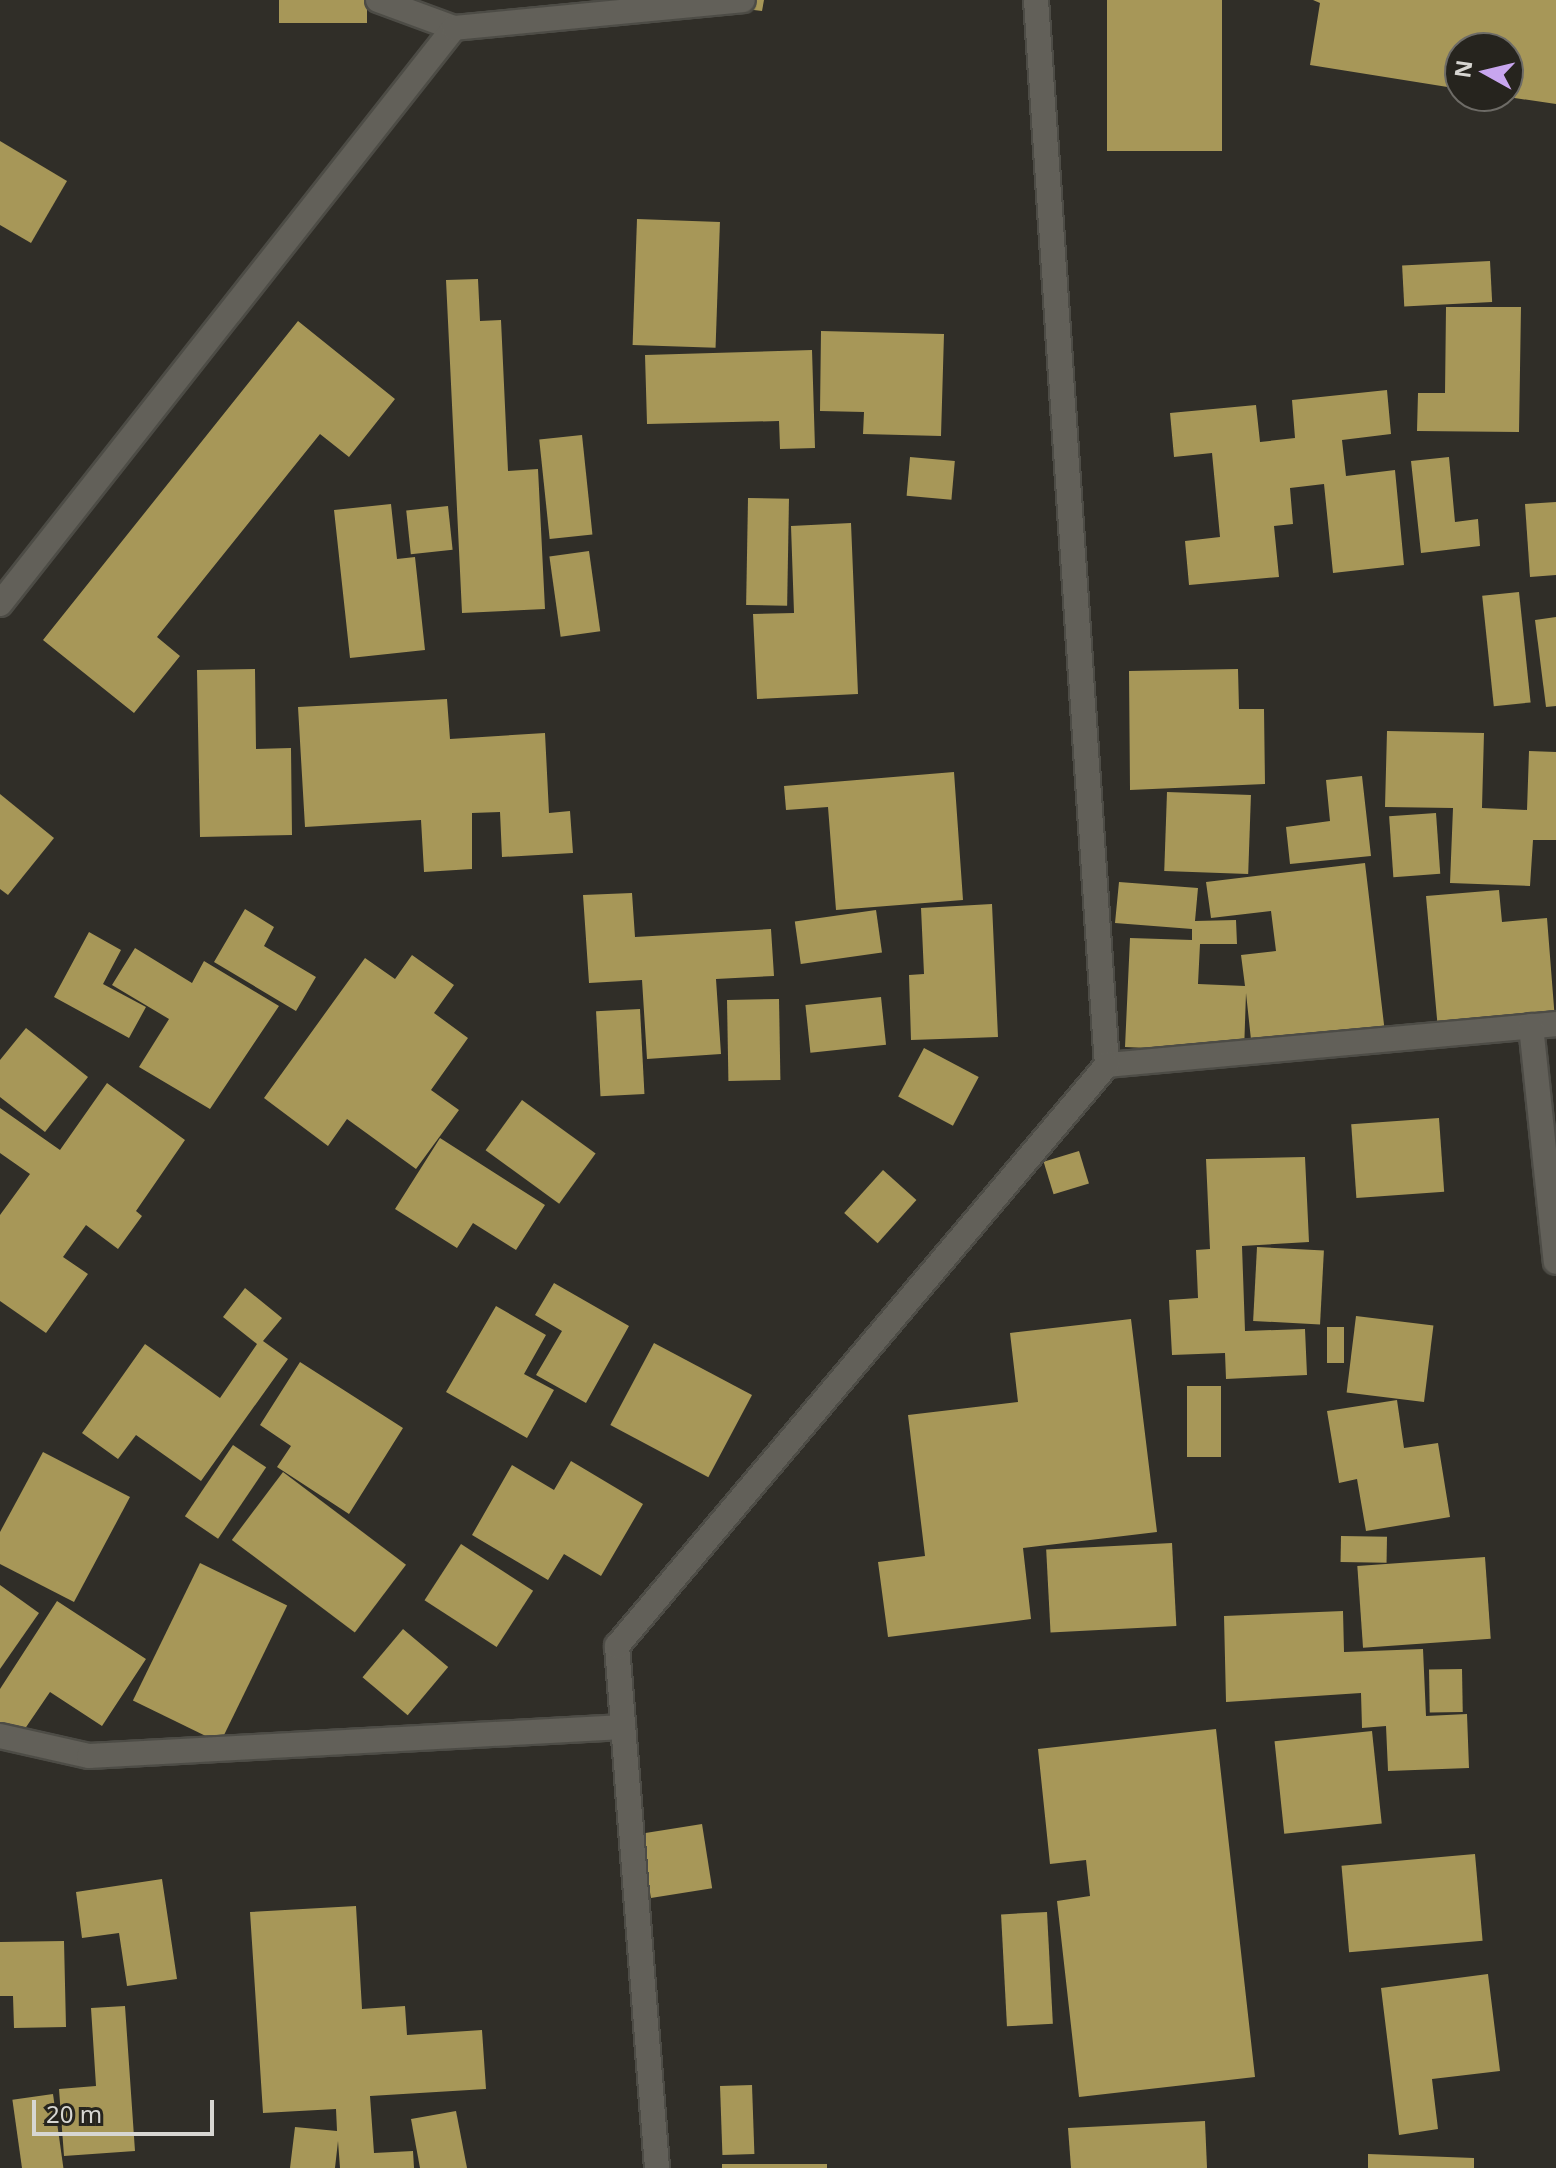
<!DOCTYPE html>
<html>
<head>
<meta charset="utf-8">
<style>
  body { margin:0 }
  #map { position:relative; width:1556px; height:2168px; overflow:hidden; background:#302e28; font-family:"Noto Sans",sans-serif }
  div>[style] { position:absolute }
  .building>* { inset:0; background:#a79758; transform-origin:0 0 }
  .roads { filter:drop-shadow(2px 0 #4d4c46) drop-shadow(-2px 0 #4d4c46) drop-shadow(0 2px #4d4c46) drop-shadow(0 -2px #4d4c46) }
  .street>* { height:24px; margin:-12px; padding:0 12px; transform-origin:12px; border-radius:12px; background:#626059 }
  span { translate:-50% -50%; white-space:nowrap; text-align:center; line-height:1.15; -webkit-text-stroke:8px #26241e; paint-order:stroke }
  .north { position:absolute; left:1444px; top:32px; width:80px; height:80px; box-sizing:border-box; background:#26241e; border:2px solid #6d6b66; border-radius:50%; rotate:278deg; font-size:22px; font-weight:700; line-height:32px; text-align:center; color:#d7d6d2 }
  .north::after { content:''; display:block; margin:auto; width:28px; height:36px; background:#c8a6ef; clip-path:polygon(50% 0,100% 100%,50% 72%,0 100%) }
  .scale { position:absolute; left:32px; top:2100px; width:182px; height:36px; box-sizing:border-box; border:4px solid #d7d6d2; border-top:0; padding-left:10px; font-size:24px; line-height:28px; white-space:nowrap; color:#d7d6d2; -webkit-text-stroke:6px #26241e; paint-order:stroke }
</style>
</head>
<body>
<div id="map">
  <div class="building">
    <div style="left:279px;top:0;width:88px;height:23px"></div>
    <div style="clip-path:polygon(673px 0,764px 0,762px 11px)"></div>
    <div style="left:1107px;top:0;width:115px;height:151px"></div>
    <div style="clip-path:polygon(1313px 0,1556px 0,1556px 104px,1508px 97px,1508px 48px,1460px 48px,1460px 89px,1310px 65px,1320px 3px)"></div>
    <div style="clip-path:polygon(0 141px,67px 181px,31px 243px,0 225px)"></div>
    <div style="left:637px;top:219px;width:83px;height:126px;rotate:2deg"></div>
    <div style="left:1490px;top:261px;width:41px;height:88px;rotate:87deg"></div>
    <div style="clip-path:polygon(478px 279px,480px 321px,501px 320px,508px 471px,538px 469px,545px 609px,462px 613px,446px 280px)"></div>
    <div style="clip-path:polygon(1446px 307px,1521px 307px,1519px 432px,1417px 431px,1418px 393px,1445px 393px)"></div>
    <div style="clip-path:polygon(298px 321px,395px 399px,349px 457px,320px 434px,157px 637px,180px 656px,134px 713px,43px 640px)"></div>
    <div style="clip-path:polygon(821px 331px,944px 334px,941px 436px,863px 434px,864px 412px,820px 411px)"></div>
    <div style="clip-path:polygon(812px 350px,815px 448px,780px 449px,779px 421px,647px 424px,645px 355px)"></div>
    <div style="clip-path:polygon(1387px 390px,1391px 434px,1342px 440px,1346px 476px,1395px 470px,1404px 565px,1333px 573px,1324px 484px,1290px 488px,1293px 524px,1274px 526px,1279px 577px,1189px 585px,1185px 541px,1220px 537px,1212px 453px,1174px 457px,1170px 413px,1256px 405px,1260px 442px,1295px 438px,1292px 400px)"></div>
    <div style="left:582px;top:435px;width:100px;height:43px;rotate:84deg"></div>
    <div style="left:910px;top:457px;width:45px;height:39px;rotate:5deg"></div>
    <div style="clip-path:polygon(1449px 457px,1455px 522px,1478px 519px,1480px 546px,1421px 553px,1411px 461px)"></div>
    <div style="left:748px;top:498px;width:41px;height:107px;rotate:1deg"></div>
    <div style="clip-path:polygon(1556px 502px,1556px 575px,1530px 577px,1525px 504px)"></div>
    <div style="clip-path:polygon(391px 504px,397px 559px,415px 557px,425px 650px,350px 658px,334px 510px)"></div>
    <div style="left:448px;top:506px;width:44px;height:42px;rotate:84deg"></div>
    <div style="clip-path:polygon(851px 523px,858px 694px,757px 699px,753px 614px,794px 613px,791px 526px)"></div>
    <div style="left:589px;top:551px;width:81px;height:40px;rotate:82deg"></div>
    <div style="left:1519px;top:592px;width:111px;height:37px;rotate:84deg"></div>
    <div style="clip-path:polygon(1556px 617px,1556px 706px,1546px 707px,1535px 620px)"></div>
    <div style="clip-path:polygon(255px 669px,256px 749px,291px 748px,292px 835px,200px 837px,197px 670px)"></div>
    <div style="clip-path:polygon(1238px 669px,1239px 709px,1264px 709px,1265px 784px,1130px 790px,1129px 671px)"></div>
    <div style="clip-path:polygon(447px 699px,450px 739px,545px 733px,549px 813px,570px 811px,573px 853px,502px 857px,500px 812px,472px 813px,472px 869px,424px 872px,421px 820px,305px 827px,298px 707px)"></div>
    <div style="clip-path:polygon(1387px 731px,1484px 733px,1482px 808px,1527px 810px,1529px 751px,1556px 752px,1556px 840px,1533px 840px,1530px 886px,1450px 883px,1453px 808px,1385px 807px)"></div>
    <div style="clip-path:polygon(954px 772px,963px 900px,836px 910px,828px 807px,786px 810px,784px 786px)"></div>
    <div style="clip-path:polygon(1362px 776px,1371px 856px,1290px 864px,1286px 827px,1330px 821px,1326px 780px)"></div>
    <div style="left:1167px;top:792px;width:84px;height:79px;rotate:2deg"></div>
    <div style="clip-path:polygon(0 794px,54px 838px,8px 895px,0 889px)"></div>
    <div style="left:1436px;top:813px;width:61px;height:47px;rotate:86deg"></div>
    <div style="clip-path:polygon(1365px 863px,1385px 1033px,1252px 1049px,1246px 993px,1244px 1052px,1125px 1047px,1130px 938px,1192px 940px,1192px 929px,1115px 923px,1119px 882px,1198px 888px,1195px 921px,1236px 920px,1237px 944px,1200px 944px,1198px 984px,1245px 986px,1241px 955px,1276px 951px,1271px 911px,1211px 918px,1206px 882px)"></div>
    <div style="clip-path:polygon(1499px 890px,1502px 922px,1547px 918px,1555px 1020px,1438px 1030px,1426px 896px)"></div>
    <div style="clip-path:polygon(632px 893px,635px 937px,771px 929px,774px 976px,716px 979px,721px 1054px,647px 1059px,642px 980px,589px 983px,583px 895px)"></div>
    <div style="clip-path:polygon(992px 904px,998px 1037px,911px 1040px,909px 975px,924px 974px,921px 908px)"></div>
    <div style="clip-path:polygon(245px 909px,274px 927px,264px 946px,316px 977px,296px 1011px,214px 962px)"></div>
    <div style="left:876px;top:910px;width:43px;height:82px;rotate:82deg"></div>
    <div style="clip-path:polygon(89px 932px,121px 950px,103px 984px,146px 1007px,129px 1038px,54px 997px)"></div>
    <div style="clip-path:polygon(135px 948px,192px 983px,204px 961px,279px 1006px,210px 1109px,139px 1067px,169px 1019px,112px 985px)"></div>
    <div style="clip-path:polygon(412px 955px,454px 985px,434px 1013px,468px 1038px,431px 1090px,459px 1110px,416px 1169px,347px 1119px,328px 1146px,264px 1098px,365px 958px,395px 979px)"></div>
    <div style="left:881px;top:997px;width:48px;height:76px;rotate:84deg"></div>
    <div style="left:779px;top:999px;width:81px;height:52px;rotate:89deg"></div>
    <div style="left:640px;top:1009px;width:85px;height:44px;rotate:87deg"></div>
    <div style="clip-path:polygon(26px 1028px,88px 1077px,45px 1132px,0 1097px,0 1060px)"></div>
    <div style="left:924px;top:1048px;width:62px;height:55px;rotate:28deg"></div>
    <div style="clip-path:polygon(107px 1083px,185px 1140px,136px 1211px,142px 1216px,118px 1249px,86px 1225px,63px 1257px,88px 1274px,46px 1333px,0 1301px,0 1215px,30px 1174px,0 1153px,0 1108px,60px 1150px)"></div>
    <div style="left:522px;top:1100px;width:91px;height:62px;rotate:36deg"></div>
    <div style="left:1439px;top:1118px;width:74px;height:88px;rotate:86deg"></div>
    <div style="clip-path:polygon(440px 1138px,545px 1205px,516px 1250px,473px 1223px,457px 1248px,395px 1209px)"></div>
    <div style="left:1079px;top:1151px;width:34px;height:37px;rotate:73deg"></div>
    <div style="clip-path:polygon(1305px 1157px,1309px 1242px,1242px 1246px,1245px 1331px,1305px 1329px,1307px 1375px,1226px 1379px,1225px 1353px,1172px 1355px,1169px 1300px,1198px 1298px,1196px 1250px,1210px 1249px,1206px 1159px)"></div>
    <div style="left:883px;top:1170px;width:45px;height:58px;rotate:42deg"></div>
    <div style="left:1257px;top:1247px;width:67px;height:74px;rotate:3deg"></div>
    <div style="clip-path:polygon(554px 1283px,629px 1326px,586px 1403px,536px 1375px,562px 1331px,535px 1315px)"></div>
    <div style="clip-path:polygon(245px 1288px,282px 1318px,263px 1341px,288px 1359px,201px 1481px,136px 1435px,118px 1459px,82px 1433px,145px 1344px,220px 1398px,257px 1344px,223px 1317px)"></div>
    <div style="clip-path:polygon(496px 1306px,546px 1335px,524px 1374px,554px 1390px,527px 1438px,446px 1392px)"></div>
    <div style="left:1356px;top:1316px;width:78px;height:77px;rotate:7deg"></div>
    <div style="clip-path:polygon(1131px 1319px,1157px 1532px,1023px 1548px,1031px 1619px,888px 1637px,878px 1562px,925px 1556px,908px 1415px,1018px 1402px,1010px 1333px)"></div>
    <div style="left:1327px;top:1327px;width:17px;height:36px"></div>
    <div style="left:654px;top:1343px;width:111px;height:93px;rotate:28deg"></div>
    <div style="clip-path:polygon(300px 1362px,403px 1428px,349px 1514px,277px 1467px,291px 1446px,260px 1425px)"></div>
    <div style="left:1187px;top:1386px;width:34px;height:71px"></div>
    <div style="clip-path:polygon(1397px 1400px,1404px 1448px,1438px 1443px,1450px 1517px,1366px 1531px,1357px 1479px,1339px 1483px,1327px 1411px)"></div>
    <div style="left:233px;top:1445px;width:40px;height:86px;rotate:34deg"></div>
    <div style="clip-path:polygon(43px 1452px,130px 1497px,74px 1602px,0 1564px,0 1532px)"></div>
    <div style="clip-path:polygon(571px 1461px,643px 1504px,601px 1576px,564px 1554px,548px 1580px,472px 1535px,512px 1465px,554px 1490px)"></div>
    <div style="left:283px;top:1472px;width:154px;height:85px;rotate:37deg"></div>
    <div style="left:1341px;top:1536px;width:46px;height:26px;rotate:1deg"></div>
    <div style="left:1172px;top:1543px;width:83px;height:126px;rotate:87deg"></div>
    <div style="left:461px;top:1544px;width:86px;height:67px;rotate:33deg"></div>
    <div style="left:1485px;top:1557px;width:82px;height:128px;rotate:86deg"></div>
    <div style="left:200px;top:1563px;width:97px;height:153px;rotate:26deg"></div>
    <div style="clip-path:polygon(0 1585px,39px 1613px,0 1669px)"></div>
    <div style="clip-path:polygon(57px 1601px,146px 1659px,102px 1726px,50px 1692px,20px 1736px,0 1723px,0 1689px)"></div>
    <div style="clip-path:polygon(1343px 1611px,1344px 1652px,1423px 1649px,1426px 1716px,1467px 1714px,1469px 1768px,1388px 1771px,1386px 1726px,1362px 1728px,1361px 1693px,1226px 1702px,1224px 1616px)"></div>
    <div style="left:403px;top:1629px;width:59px;height:63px;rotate:40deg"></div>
    <div style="left:1462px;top:1669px;width:43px;height:33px;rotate:89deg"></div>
    <div style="clip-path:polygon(1216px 1729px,1255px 2077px,1079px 2097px,1057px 1901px,1090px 1896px,1086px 1860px,1050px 1864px,1038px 1749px)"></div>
    <div style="left:1372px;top:1731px;width:93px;height:98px;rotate:84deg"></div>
    <div style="left:702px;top:1824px;width:65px;height:62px;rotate:81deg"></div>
    <div style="left:1475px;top:1854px;width:87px;height:134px;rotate:85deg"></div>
    <div style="clip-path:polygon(162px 1879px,177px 1979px,127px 1986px,119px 1933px,82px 1938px,76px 1892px)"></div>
    <div style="clip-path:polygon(356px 1906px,362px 2009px,405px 2006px,407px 2035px,482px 2030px,486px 2089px,370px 2096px,374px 2153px,413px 2151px,414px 2168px,340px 2168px,338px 2141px,335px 2168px,290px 2168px,295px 2127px,337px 2131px,336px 2109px,263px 2113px,250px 1912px)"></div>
    <div style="left:1047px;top:1912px;width:112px;height:46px;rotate:87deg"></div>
    <div style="clip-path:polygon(64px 1941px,66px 2027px,14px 2028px,13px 1996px,0 1996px,0 1942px)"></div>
    <div style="clip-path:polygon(1488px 1974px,1500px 2071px,1432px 2079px,1438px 2129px,1399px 2135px,1381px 1988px)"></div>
    <div style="clip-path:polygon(125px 2006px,135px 2151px,64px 2156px,59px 2089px,96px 2086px,91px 2008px)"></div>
    <div style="left:752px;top:2085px;width:69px;height:32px;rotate:88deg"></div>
    <div style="left:53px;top:2094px;width:75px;height:41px;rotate:82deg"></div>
    <div style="clip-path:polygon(456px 2111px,467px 2168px,420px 2168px,411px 2119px)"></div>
    <div style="clip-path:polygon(1205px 2121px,1207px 2168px,1071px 2168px,1068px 2128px)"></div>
    <div style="clip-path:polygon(1368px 2154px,1474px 2158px,1474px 2168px,1368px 2168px)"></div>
    <div style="left:722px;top:2164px;width:105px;height:4px"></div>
  </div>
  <div class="roads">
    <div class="street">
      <div style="left:378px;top:0;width:81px;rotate:20.2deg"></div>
      <div style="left:1036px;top:0;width:1067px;rotate:86.19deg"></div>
      <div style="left:1107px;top:1065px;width:451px;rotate:-5.2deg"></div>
      <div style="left:0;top:604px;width:733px;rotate:-51.76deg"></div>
      <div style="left:454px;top:28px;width:290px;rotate:-5.5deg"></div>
      <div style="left:1531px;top:1026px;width:237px;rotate:84deg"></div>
      <div style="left:0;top:1736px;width:91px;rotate:12.7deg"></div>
      <div style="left:89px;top:1756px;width:535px;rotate:-3.11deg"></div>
      <div style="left:657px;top:2168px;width:524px;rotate:-94.38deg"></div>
      <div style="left:617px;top:1646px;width:760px;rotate:-49.86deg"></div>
    </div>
  </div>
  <div class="north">N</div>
  <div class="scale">20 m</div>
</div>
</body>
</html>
